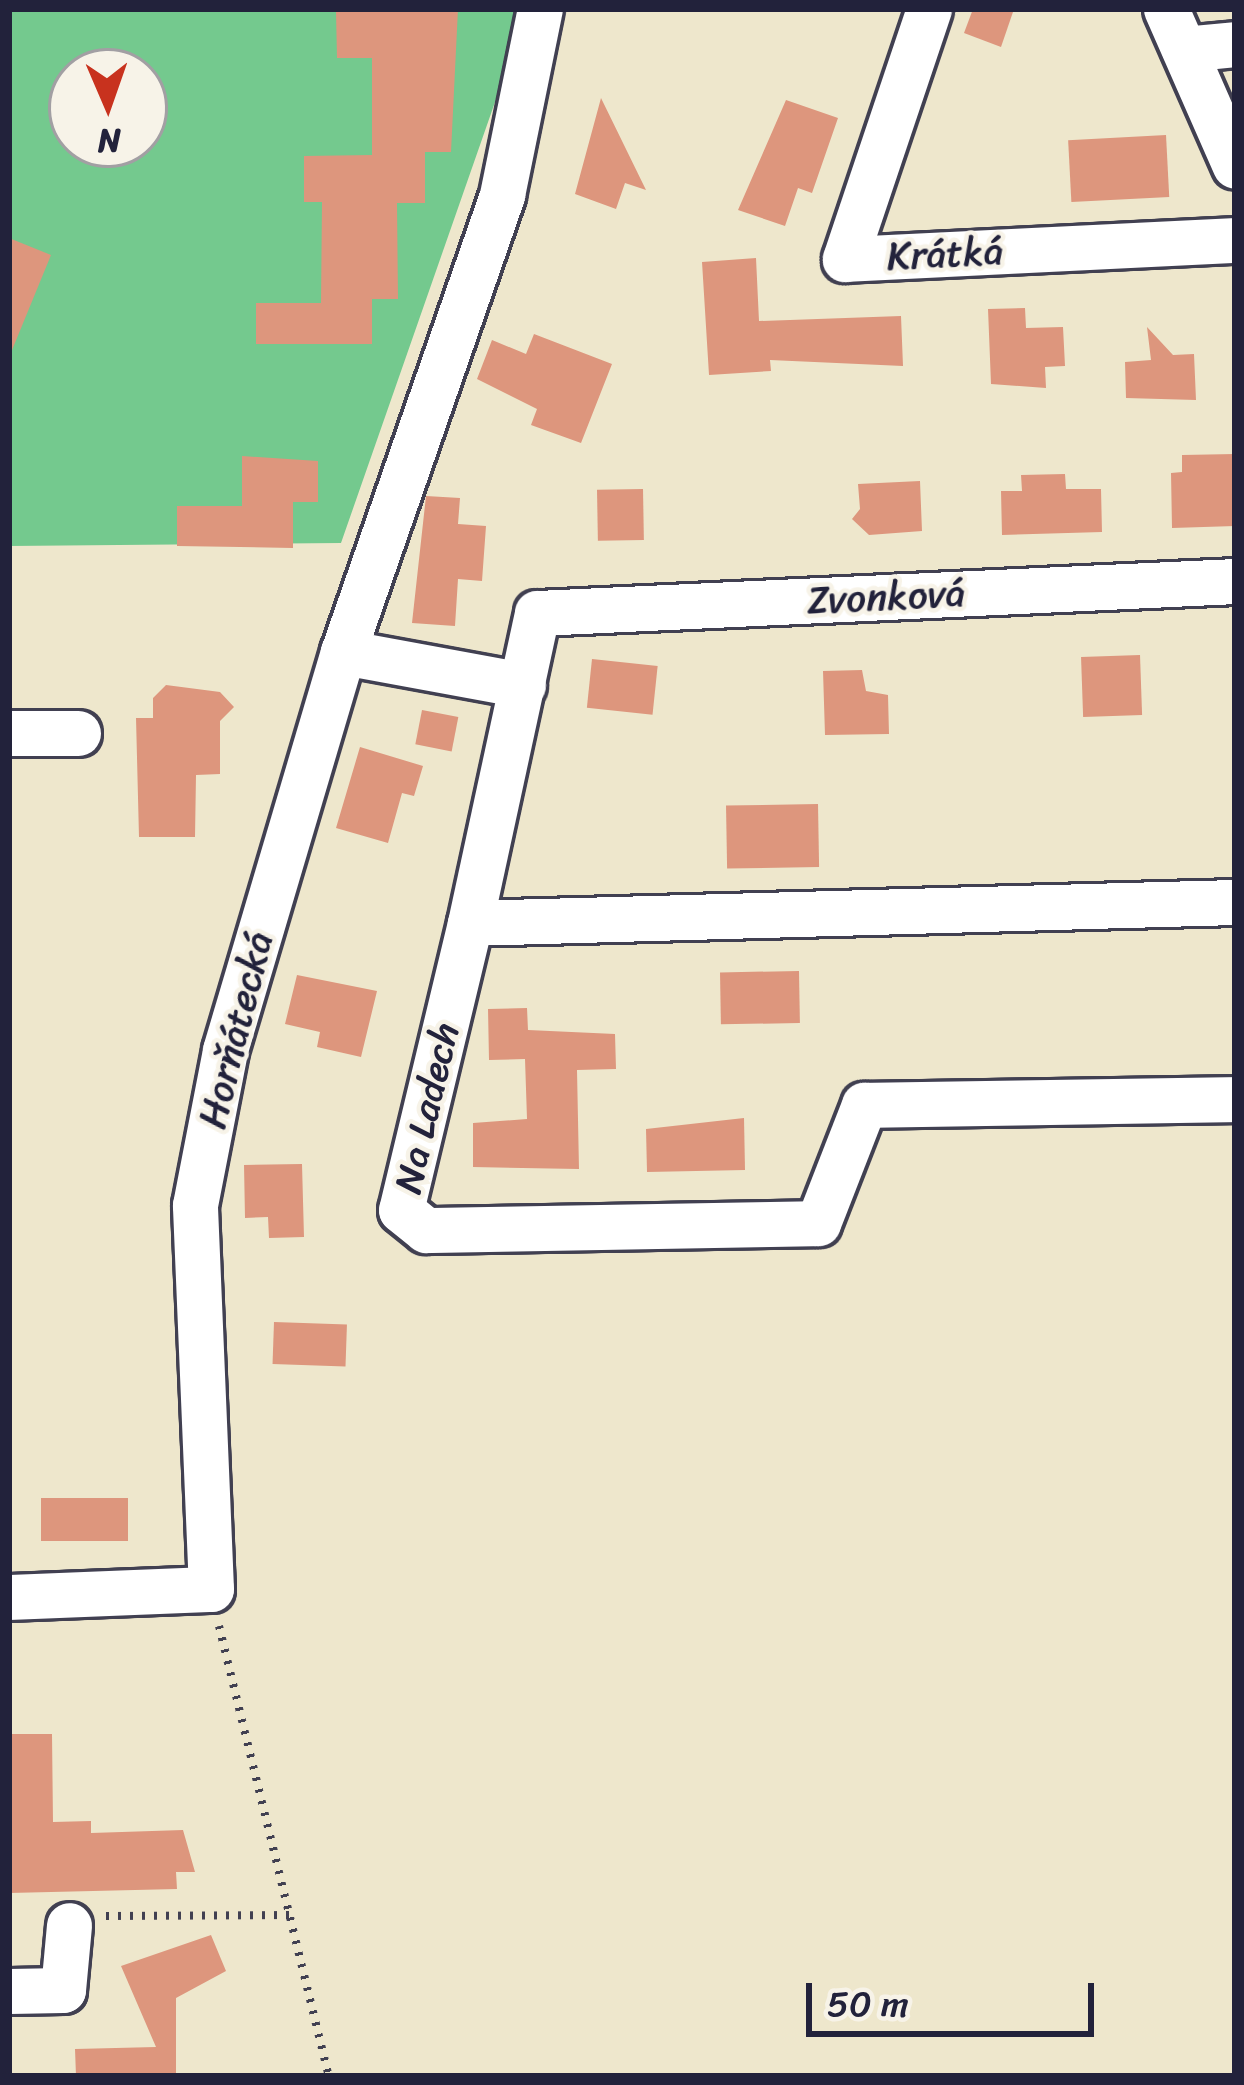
<!DOCTYPE html>
<html>
<head>
<meta charset="utf-8">
<style>
  body { margin:0 }
  #map { position:relative; width:1244px; height:2085px; overflow:hidden; background:#eee7cc; font-family:Sriracha,sans-serif }
  div>[style] { position:absolute }
  .green>* { inset:0; background:#74c98e }
  .building>* { inset:0; background:#dd967d; transform-origin:0 0 }
  .path>* { height:8px; margin-top:-4px; transform-origin:0; background:repeating-linear-gradient(90deg,#414051 0 3px,transparent 0 12px) }
  .roads { filter:drop-shadow(3px 0 #414051) drop-shadow(-3px 0 #414051) drop-shadow(0 3px #414051) drop-shadow(0 -3px #414051) }
  .minor>* { height:45px; margin:-22.5px; padding:0 22.5px; transform-origin:22.5px; border-radius:22.5px; background:#fff }
  span { translate:-50% -50%; white-space:nowrap; text-align:center; line-height:1.15; -webkit-text-stroke:9px #f7f3e8; paint-order:stroke }
  .street-label { font-size:39px; color:#22223b }
  .frame { position:absolute; inset:0; border:12px solid #22223b; pointer-events:none }
  .north { position:absolute; left:48px; top:48px; width:120px; height:120px; box-sizing:border-box; background:#f7f3e8; border:3px solid #a29fa3; border-radius:50%; rotate:178deg; font-size:33px; font-weight:700; line-height:48px; text-align:center; color:#22223b }
  .north::after { content:''; display:block; margin:auto; width:42px; height:54px; background:#c8321e; clip-path:polygon(50% 0,100% 100%,50% 72%,0 100%) }
  .scale { position:absolute; left:806px; top:1983px; width:288px; height:54px; box-sizing:border-box; border:6px solid #22223b; border-top:0; padding-left:15px; font-size:36px; line-height:42px; white-space:nowrap; color:#22223b; -webkit-text-stroke:9px #f7f3e8; paint-order:stroke }
</style>
</head>
<body>
<div id="map">
  <div class="green">
    <div style="clip-path:polygon(evenodd,9px 9px,516px 9px,509px 62px,341px 543px,9px 546px,9px 9px,72px 72px,144px 72px,144px 144px,72px 144px,72px 72px)"></div>
  </div>
  <div class="building">
    <div style="clip-path:polygon(458px 9px,451px 152px,425px 152px,425px 203px,397px 203px,398px 299px,372px 299px,372px 344px,256px 344px,256px 303px,321px 303px,322px 202px,304px 202px,304px 156px,372px 155px,372px 58px,337px 58px,336px 12px)"></div>
    <div style="clip-path:polygon(973px 9px,1014px 9px,1001px 47px,964px 33px)"></div>
    <div style="clip-path:polygon(601px 98px,646px 190px,625px 183px,616px 209px,575px 194px)"></div>
    <div style="clip-path:polygon(786px 100px,838px 118px,812px 193px,798px 188px,785px 226px,738px 210px)"></div>
    <div style="left:1166px;top:135px;width:62px;height:98px;rotate:87deg"></div>
    <div style="clip-path:polygon(9px 238px,51px 255px,10px 355px,9px 355px)"></div>
    <div style="clip-path:polygon(756px 258px,759px 321px,901px 316px,903px 366px,770px 360px,771px 371px,709px 375px,702px 262px)"></div>
    <div style="clip-path:polygon(1025px 308px,1026px 328px,1063px 327px,1065px 366px,1045px 367px,1046px 388px,991px 384px,988px 309px)"></div>
    <div style="clip-path:polygon(1147px 327px,1173px 355px,1194px 354px,1196px 400px,1126px 398px,1125px 362px,1151px 360px)"></div>
    <div style="clip-path:polygon(534px 334px,612px 364px,581px 443px,531px 425px,537px 409px,477px 379px,492px 340px,526px 354px)"></div>
    <div style="clip-path:polygon(1235px 454px,1235px 526px,1172px 528px,1171px 473px,1182px 472px,1182px 455px)"></div>
    <div style="clip-path:polygon(242px 456px,318px 461px,318px 502px,293px 502px,293px 548px,177px 546px,177px 506px,242px 506px)"></div>
    <div style="clip-path:polygon(1065px 474px,1066px 489px,1101px 489px,1102px 532px,1002px 535px,1001px 491px,1022px 491px,1021px 475px)"></div>
    <div style="clip-path:polygon(920px 481px,922px 531px,869px 535px,852px 519px,860px 509px,858px 484px)"></div>
    <div style="left:643px;top:489px;width:51px;height:46px;rotate:89deg"></div>
    <div style="clip-path:polygon(426px 496px,460px 498px,458px 524px,486px 526px,482px 581px,458px 579px,455px 626px,412px 623px)"></div>
    <div style="left:1140px;top:655px;width:60px;height:59px;rotate:88deg"></div>
    <div style="left:592px;top:659px;width:66px;height:49px;rotate:6deg"></div>
    <div style="clip-path:polygon(862px 670px,866px 691px,888px 695px,889px 734px,825px 735px,823px 671px)"></div>
    <div style="clip-path:polygon(166px 685px,220px 692px,234px 707px,220px 721px,220px 774px,196px 775px,195px 837px,139px 837px,136px 718px,153px 718px,153px 698px)"></div>
    <div style="left:422px;top:710px;width:37px;height:35px;rotate:11deg"></div>
    <div style="clip-path:polygon(360px 747px,423px 766px,414px 796px,402px 793px,388px 843px,336px 828px)"></div>
    <div style="left:818px;top:804px;width:63px;height:92px;rotate:89deg"></div>
    <div style="left:799px;top:971px;width:52px;height:79px;rotate:89deg"></div>
    <div style="clip-path:polygon(297px 975px,377px 991px,361px 1057px,317px 1047px,320px 1032px,285px 1024px)"></div>
    <div style="clip-path:polygon(527px 1008px,528px 1030px,615px 1034px,616px 1069px,577px 1070px,579px 1169px,473px 1167px,473px 1123px,527px 1119px,525px 1059px,489px 1060px,488px 1009px)"></div>
    <div style="clip-path:polygon(744px 1118px,745px 1170px,647px 1172px,646px 1129px)"></div>
    <div style="clip-path:polygon(302px 1164px,304px 1237px,269px 1238px,268px 1217px,245px 1218px,244px 1165px)"></div>
    <div style="left:274px;top:1322px;width:73px;height:42px;rotate:2deg"></div>
    <div style="left:128px;top:1498px;width:43px;height:87px;rotate:90deg"></div>
    <div style="clip-path:polygon(9px 1734px,52px 1734px,53px 1822px,91px 1821px,91px 1833px,183px 1830px,195px 1872px,176px 1872px,177px 1889px,9px 1893px)"></div>
    <div style="clip-path:polygon(211px 1935px,226px 1971px,176px 1998px,176px 2076px,76px 2076px,75px 2049px,156px 2047px,121px 1966px)"></div>
  </div>
  <div class="path">
    <div style="left:219px;top:1626px;width:463px;rotate:76.3deg"></div>
    <div style="left:106px;top:1916px;width:184px;rotate:-0.3deg"></div>
  </div>
  <div class="roads">
    <div class="minor">
      <div style="left:929px;top:9px;width:264px;rotate:108.6deg"></div>
      <div style="left:845px;top:259px;width:390px;rotate:-2.8deg"></div>
      <div style="left:1166px;top:9px;width:171px;rotate:66.3deg"></div>
      <div style="left:1184px;top:49px;width:51px;rotate:-5.6deg"></div>
      <div style="left:343px;top:652px;width:183px;rotate:10.4deg"></div>
      <div style="left:9px;top:733px;width:69px"></div>
      <div style="left:1235px;top:902px;width:765px;rotate:178.43deg"></div>
      <div style="left:470px;top:923px;width:295px;rotate:103.5deg"></div>
      <div style="left:401px;top:1210px;width:32px;rotate:39deg"></div>
      <div style="left:426px;top:1230px;width:392px;rotate:-1deg"></div>
      <div style="left:818px;top:1223px;width:127px;rotate:-68.7deg"></div>
      <div style="left:864px;top:1105px;width:371px;rotate:-0.9deg"></div>
      <div style="left:470px;top:923px;width:317px;rotate:-77.8deg"></div>
      <div style="left:537px;top:613px;width:699px;rotate:-2.62deg"></div>
      <div style="left:9px;top:1597px;width:202px;rotate:-2.3deg"></div>
      <div style="left:211px;top:1589px;width:384px;rotate:-92.4deg"></div>
      <div style="left:195px;top:1205px;width:158px;rotate:-79deg"></div>
      <div style="left:225px;top:1050px;width:415px;rotate:-73.5deg"></div>
      <div style="left:343px;top:652px;width:484px;rotate:-70.8deg"></div>
      <div style="left:502px;top:195px;width:190px;rotate:-78.5deg"></div>
      <div style="left:9px;top:1991px;width:54px;rotate:-1.1deg"></div>
      <div style="left:63px;top:1990px;width:65px;rotate:-84.7deg"></div>
    </div>
  </div>
  <div class="street-label">
    <span style="left:945px;top:254px;rotate:-3deg">Krátká</span>
    <span style="left:886px;top:597px;rotate:-3deg">Zvonková</span>
    <span style="left:236px;top:1030px;rotate:-76deg">Horňátecká</span>
    <span style="left:427px;top:1108px;rotate:-77deg">Na Ladech</span>
  </div>
  <div class="frame"></div>
  <div class="north">N</div>
  <div class="scale">50 m</div>
</div>
</body>
</html>
